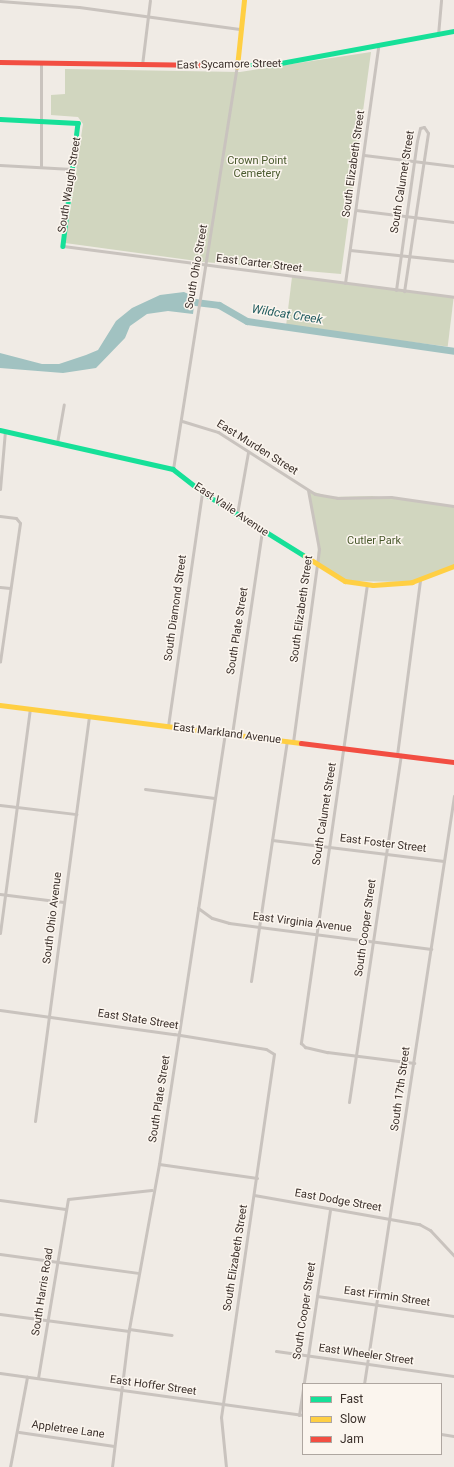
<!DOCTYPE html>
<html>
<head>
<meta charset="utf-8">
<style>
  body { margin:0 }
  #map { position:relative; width:454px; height:1467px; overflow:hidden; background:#f0ebe5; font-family:Roboto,sans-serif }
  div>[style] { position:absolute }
  .green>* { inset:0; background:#d1d6bf; transform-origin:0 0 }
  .water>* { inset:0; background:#a1c2c1 }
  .river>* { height:7px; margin:-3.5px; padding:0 3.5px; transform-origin:3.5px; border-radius:3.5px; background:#a1c2c1 }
  .street>* { height:3px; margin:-1.5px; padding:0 1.5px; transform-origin:1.5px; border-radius:1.5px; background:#c9c3be }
  .fast>* { height:4.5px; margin:-2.25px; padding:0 2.25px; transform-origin:2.25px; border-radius:2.25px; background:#16e098 }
  .slow>* { height:4.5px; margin:-2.25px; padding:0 2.25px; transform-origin:2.25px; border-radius:2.25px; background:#ffcf43 }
  .jam>* { height:4.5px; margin:-2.25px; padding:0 2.25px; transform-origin:2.25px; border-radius:2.25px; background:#f24e42 }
  span { translate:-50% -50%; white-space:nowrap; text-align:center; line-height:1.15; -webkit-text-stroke:3px #fbf5ee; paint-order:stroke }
  .street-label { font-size:11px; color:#3b302b }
  .park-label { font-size:11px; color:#4a5a2e }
  .water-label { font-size:12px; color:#1f5a5e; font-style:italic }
  .legend { position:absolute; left:302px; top:1383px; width:140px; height:72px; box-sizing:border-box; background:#fbf5ee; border:1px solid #aea6a0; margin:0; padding:5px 7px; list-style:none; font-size:12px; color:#3b302b }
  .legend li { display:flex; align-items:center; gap:8px; height:20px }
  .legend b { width:20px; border:1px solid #aea6a0 }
</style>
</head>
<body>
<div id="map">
  <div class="green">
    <div style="clip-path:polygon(371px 52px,341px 274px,204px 262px,65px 243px,83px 124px,78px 117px,51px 115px,51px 95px,65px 94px,65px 69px,240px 72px)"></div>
    <div style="left:292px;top:277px;width:163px;height:50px;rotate:7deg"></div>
    <div style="clip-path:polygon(308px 490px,330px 497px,372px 496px,454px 506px,454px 566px,412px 582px,345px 581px,317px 566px,318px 542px)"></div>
  </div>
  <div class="water">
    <div style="clip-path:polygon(184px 292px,195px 297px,193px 314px,168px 311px,147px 314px,130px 326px,125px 338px,96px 368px,63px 373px,0 368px,0 353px,42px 364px,59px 364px,86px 355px,98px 350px,116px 321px,132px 308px,160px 295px)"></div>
  </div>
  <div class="river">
    <div style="left:187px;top:301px;width:32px;rotate:7deg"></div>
    <div style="left:219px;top:305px;width:32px;rotate:30deg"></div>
    <div style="left:247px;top:321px;width:209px;rotate:8.2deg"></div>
  </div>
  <div class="street">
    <div style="left:0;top:1px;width:79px;rotate:4.3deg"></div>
    <div style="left:79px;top:7px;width:162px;rotate:7.8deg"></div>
    <div style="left:438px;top:35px;width:35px;rotate:-85deg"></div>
    <div style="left:142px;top:65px;width:65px;rotate:-83deg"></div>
    <div style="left:364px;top:155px;width:91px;rotate:7deg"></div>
    <div style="left:0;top:165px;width:72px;rotate:3.2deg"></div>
    <div style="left:41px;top:166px;width:103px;rotate:-90deg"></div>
    <div style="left:356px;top:210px;width:99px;rotate:7deg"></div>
    <div style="left:63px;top:246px;width:394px;rotate:7.4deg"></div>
    <div style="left:350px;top:250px;width:105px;rotate:6deg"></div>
    <div style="left:345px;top:283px;width:238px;rotate:-82deg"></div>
    <div style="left:396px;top:290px;width:150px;rotate:-82deg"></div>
    <div style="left:417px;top:141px;width:13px;rotate:-77deg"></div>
    <div style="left:420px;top:128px;width:4px;rotate:-14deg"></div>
    <div style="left:424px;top:127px;width:7px;rotate:56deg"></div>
    <div style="left:428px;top:133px;width:160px;rotate:98.6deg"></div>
    <div style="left:182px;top:421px;width:38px;rotate:17deg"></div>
    <div style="left:218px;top:432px;width:115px;rotate:32.6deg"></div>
    <div style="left:315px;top:494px;width:22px;rotate:10deg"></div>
    <div style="left:337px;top:498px;width:54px;rotate:-1.1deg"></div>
    <div style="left:391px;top:497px;width:64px;rotate:8.1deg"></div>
    <div style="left:57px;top:443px;width:39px;rotate:-80deg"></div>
    <div style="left:173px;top:469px;width:407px;rotate:-81deg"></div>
    <div style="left:0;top:489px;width:58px;rotate:-85.1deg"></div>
    <div style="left:237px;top:514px;width:63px;rotate:-79.9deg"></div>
    <div style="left:0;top:516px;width:16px;rotate:7deg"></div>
    <div style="left:16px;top:518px;width:6px;rotate:51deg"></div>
    <div style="left:20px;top:523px;width:140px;rotate:98.2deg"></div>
    <div style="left:367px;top:584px;width:464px;rotate:98.2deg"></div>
    <div style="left:301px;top:1043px;width:6px;rotate:45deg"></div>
    <div style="left:305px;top:1047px;width:23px;rotate:13deg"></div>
    <div style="left:327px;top:1052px;width:88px;rotate:7.2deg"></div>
    <div style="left:0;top:587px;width:10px;rotate:6deg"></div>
    <div style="left:168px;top:726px;width:236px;rotate:-81.7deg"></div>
    <div style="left:232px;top:734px;width:205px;rotate:-81.6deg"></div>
    <div style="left:293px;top:742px;width:195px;rotate:-82.3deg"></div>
    <div style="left:319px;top:549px;width:60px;rotate:-100.6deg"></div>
    <div style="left:397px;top:755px;width:177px;rotate:-82.5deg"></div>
    <div style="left:145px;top:789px;width:70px;rotate:7.4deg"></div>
    <div style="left:0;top:805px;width:77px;rotate:6.8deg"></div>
    <div style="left:272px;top:840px;width:173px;rotate:7deg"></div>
    <div style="left:0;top:894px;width:64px;rotate:7.1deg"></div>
    <div style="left:198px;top:908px;width:17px;rotate:36deg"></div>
    <div style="left:212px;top:918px;width:18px;rotate:16deg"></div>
    <div style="left:229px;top:923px;width:204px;rotate:7.3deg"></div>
    <div style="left:0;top:933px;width:227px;rotate:-82.4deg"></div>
    <div style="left:251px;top:981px;width:243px;rotate:-81.5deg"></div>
    <div style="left:0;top:1010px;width:176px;rotate:7.9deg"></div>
    <div style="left:174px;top:1034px;width:93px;rotate:9.3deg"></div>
    <div style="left:266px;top:1049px;width:9px;rotate:32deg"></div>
    <div style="left:274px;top:1054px;width:367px;rotate:98.3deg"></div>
    <div style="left:221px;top:1417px;width:50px;rotate:84.3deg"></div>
    <div style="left:349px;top:1102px;width:351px;rotate:-81.5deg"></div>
    <div style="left:35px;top:1121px;width:409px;rotate:-82.4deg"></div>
    <div style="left:159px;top:1164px;width:99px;rotate:8.1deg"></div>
    <div style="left:254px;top:1195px;width:168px;rotate:10deg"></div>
    <div style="left:419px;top:1224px;width:13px;rotate:29deg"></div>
    <div style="left:430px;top:1230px;width:35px;rotate:47deg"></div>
    <div style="left:0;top:1200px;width:66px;rotate:7.9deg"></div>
    <div style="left:0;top:1254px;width:139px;rotate:7.8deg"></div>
    <div style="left:317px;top:1296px;width:138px;rotate:8.3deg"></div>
    <div style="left:0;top:1314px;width:130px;rotate:7.5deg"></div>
    <div style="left:129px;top:1329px;width:43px;rotate:7.9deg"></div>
    <div style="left:276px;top:1351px;width:180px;rotate:8deg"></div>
    <div style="left:0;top:1373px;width:306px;rotate:7.9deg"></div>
    <div style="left:38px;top:1378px;width:181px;rotate:-80.5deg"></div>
    <div style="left:68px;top:1199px;width:84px;rotate:-6.1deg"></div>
    <div style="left:364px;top:1384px;width:595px;rotate:-81.3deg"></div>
    <div style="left:299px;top:1415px;width:207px;rotate:-81.4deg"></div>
    <div style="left:19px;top:1432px;width:96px;rotate:8.4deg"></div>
    <div style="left:441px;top:1434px;width:13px;rotate:9deg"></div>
    <div style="left:10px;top:1467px;width:92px;rotate:-79.3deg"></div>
    <div style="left:112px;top:1467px;width:139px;rotate:-83deg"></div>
    <div style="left:129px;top:1329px;width:168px;rotate:-79.7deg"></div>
    <div style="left:159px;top:1164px;width:436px;rotate:-81.3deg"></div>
  </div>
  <div class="fast">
    <div style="left:226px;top:65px;width:44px"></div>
    <div style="left:270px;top:65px;width:187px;rotate:-10.5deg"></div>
    <div style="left:0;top:119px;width:78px;rotate:2.9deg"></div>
    <div style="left:78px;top:123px;width:124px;rotate:97deg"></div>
    <div style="left:0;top:430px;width:177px;rotate:12.7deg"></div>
    <div style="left:173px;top:469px;width:37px;rotate:38deg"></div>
    <div style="left:202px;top:492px;width:121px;rotate:31.9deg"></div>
  </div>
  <div class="slow">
    <div style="left:237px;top:67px;width:67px;rotate:-84deg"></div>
    <div style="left:305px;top:556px;width:47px;rotate:32deg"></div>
    <div style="left:345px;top:581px;width:28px;rotate:8deg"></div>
    <div style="left:373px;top:585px;width:39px;rotate:-4deg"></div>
    <div style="left:412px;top:582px;width:45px;rotate:-20.9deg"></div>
    <div style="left:0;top:705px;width:303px;rotate:7.2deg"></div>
  </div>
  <div class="jam">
    <div style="left:0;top:62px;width:226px;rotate:0.8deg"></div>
    <div style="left:301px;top:743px;width:154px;rotate:7.1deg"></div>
  </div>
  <div class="street-label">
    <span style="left:229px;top:65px;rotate:-1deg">East Sycamore Street</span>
    <span style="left:354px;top:164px;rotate:-82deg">South Elizabeth Street</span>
    <span style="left:403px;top:182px;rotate:-81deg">South Calumet Street</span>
    <span style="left:70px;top:185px;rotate:-81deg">South Waugh Street</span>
    <span style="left:259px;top:264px;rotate:7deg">East Carter Street</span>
    <span style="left:197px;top:267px;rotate:-80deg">South Ohio Street</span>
    <span style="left:257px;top:448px;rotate:32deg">East Murden Street</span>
    <span style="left:231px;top:510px;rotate:34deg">East Vaile Avenue</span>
    <span style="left:176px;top:608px;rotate:-82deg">South Diamond Street</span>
    <span style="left:302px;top:609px;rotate:-82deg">South Elizabeth Street</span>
    <span style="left:238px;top:631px;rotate:-81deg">South Plate Street</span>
    <span style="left:227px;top:734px;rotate:7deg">East Markland Avenue</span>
    <span style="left:325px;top:814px;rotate:-81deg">South Calumet Street</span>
    <span style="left:383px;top:844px;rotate:7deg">East Foster Street</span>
    <span style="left:53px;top:918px;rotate:-83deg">South Ohio Avenue</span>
    <span style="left:302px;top:923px;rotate:7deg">East Virginia Avenue</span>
    <span style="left:366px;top:928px;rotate:-82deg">South Cooper Street</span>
    <span style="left:138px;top:1020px;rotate:9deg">East State Street</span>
    <span style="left:401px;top:1089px;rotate:-82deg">South 17th Street</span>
    <span style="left:160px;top:1099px;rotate:-81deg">South Plate Street</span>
    <span style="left:338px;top:1201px;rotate:10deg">East Dodge Street</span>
    <span style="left:236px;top:1258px;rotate:-81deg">South Elizabeth Street</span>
    <span style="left:43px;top:1292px;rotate:-81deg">South Harris Road</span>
    <span style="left:387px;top:1297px;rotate:8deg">East Firmin Street</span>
    <span style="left:305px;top:1311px;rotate:-81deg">South Cooper Street</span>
    <span style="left:366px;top:1355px;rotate:8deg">East Wheeler Street</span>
    <span style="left:153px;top:1386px;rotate:8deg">East Hoffer Street</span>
    <span style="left:68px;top:1430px;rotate:8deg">Appletree Lane</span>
  </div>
  <div class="park-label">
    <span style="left:257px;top:168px">Crown Point<br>Cemetery</span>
    <span style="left:374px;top:541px">Cutler Park</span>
  </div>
  <div class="water-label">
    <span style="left:287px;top:315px;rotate:9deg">Wildcat Creek</span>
  </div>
  <ul class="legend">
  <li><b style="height:5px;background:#16e098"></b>Fast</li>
  <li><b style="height:5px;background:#ffcf43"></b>Slow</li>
  <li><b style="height:5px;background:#f24e42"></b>Jam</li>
  </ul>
</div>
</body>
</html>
